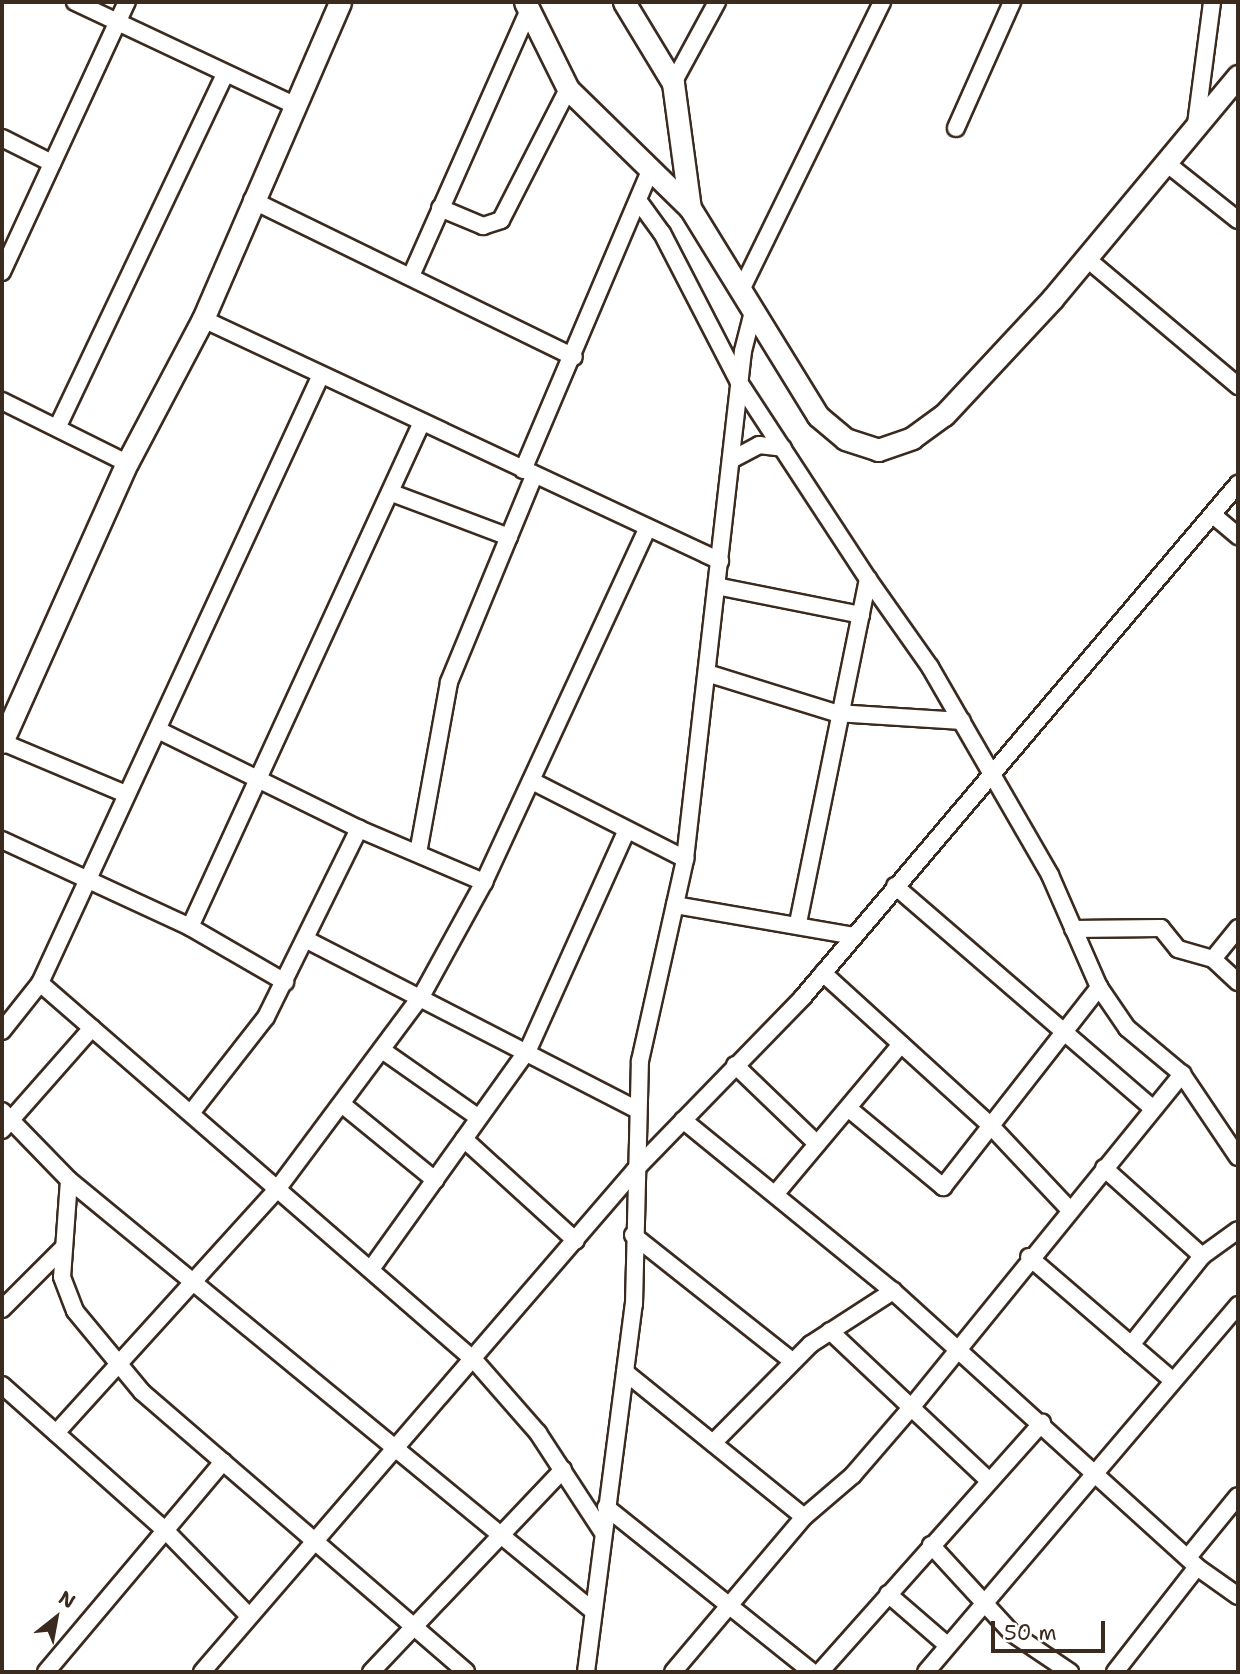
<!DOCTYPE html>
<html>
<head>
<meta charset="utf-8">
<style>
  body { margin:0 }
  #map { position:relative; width:1240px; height:1674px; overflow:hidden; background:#fff; font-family:"Shantell Sans",sans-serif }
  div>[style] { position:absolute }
  .roads { filter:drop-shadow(2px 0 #3b2a1e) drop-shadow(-2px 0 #3b2a1e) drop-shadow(0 2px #3b2a1e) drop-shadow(0 -2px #3b2a1e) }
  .minor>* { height:16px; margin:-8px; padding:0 8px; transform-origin:8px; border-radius:8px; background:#fff }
  .tertiary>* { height:21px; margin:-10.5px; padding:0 10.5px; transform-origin:10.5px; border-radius:10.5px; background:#fff }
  span { translate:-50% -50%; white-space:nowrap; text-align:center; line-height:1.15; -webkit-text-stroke:5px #fff; paint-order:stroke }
  .frame { position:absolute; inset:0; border:4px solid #3b2a1e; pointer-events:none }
  .north { position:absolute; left:21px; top:1583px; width:70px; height:70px; -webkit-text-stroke:5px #fff; paint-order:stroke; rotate:31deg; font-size:19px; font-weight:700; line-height:28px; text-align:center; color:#3b2a1e }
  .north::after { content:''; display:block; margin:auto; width:24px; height:32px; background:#3b2a1e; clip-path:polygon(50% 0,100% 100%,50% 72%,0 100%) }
  .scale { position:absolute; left:991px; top:1621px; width:114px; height:32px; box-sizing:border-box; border:4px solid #3b2a1e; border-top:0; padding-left:9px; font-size:21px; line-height:24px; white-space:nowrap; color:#3b2a1e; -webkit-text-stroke:5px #fff; paint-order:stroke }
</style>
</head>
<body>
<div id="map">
  <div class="roads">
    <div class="minor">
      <div style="left:75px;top:2px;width:240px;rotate:25.2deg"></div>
      <div style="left:673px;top:83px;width:92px;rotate:-61.5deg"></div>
      <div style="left:1196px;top:124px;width:123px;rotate:-82.5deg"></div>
      <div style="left:956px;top:128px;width:138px;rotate:-66deg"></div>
      <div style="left:2px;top:138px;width:56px;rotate:26.6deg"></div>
      <div style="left:1165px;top:162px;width:93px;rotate:38.5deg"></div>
      <div style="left:252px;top:200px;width:358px;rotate:26deg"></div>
      <div style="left:640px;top:203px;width:37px;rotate:54deg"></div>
      <div style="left:662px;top:233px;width:168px;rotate:62.7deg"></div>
      <div style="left:739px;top:382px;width:235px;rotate:56.8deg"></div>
      <div style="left:868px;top:579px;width:352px;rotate:101.5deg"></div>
      <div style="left:440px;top:208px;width:47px;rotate:22.7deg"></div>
      <div style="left:483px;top:226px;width:19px;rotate:-18deg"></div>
      <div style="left:501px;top:220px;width:147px;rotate:-62.9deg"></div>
      <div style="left:1086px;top:258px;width:199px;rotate:40.1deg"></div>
      <div style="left:2px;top:272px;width:298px;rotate:-65.2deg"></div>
      <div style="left:411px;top:276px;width:289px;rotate:-66.1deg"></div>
      <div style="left:743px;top:286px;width:316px;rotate:-63.9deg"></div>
      <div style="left:203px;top:319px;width:571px;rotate:25.08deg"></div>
      <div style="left:2px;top:401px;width:140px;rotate:26.4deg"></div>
      <div style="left:58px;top:426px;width:390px;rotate:-64.6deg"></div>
      <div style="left:733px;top:459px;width:30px;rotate:-28deg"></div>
      <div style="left:759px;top:445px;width:24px;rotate:7deg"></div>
      <div style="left:523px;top:470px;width:325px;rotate:-67deg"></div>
      <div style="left:392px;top:493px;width:125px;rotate:20.6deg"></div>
      <div style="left:1213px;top:515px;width:33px;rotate:40deg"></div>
      <div style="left:868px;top:579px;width:108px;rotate:54.8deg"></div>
      <div style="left:930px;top:667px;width:240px;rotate:60deg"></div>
      <div style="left:1050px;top:875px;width:122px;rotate:66.4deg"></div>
      <div style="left:1099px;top:987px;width:50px;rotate:55.7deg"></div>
      <div style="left:1127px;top:1028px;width:72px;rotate:39.9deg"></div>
      <div style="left:1182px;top:1074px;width:100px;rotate:56deg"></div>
      <div style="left:721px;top:587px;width:143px;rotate:11.3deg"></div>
      <div style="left:710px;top:674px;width:132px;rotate:17.2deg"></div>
      <div style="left:836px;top:713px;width:126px;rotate:3.6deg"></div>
      <div style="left:158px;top:730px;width:224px;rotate:26.2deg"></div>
      <div style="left:359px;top:829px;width:136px;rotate:23deg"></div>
      <div style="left:2px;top:742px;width:134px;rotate:22.8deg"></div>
      <div style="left:532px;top:781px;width:172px;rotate:27deg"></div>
      <div style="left:2px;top:840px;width:207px;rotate:24.8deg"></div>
      <div style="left:190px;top:927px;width:110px;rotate:30.1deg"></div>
      <div style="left:418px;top:853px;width:174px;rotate:-79.7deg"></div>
      <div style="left:449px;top:682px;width:223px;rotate:-67.6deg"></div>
      <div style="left:895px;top:886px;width:341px;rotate:40.8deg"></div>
      <div style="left:675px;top:905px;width:182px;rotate:9.8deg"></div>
      <div style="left:190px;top:927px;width:556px;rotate:-65.33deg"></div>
      <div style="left:1073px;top:929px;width:88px;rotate:-0.7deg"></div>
      <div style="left:1161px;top:928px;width:27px;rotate:51deg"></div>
      <div style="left:1178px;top:949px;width:36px;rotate:16deg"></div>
      <div style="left:1213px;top:959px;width:34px;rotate:43deg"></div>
      <div style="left:307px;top:940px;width:370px;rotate:27.2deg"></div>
      <div style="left:1213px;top:959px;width:40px;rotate:-51deg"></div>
      <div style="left:823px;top:973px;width:226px;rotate:42.3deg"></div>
      <div style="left:990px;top:1125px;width:115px;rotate:46.8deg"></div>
      <div style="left:40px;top:983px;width:576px;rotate:40.99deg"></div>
      <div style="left:475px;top:1361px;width:96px;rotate:48.8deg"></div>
      <div style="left:538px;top:1433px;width:117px;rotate:56.9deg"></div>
      <div style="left:2px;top:1031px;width:61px;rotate:-51.6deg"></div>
      <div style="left:40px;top:983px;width:668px;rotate:-65.2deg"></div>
      <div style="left:382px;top:1050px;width:118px;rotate:35deg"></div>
      <div style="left:735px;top:1065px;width:114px;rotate:43.9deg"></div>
      <div style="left:343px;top:1105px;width:119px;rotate:39.2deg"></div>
      <div style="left:848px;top:1108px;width:124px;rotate:39.7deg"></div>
      <div style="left:943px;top:1187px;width:254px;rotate:-52deg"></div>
      <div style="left:2px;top:1111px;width:96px;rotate:45.8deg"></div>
      <div style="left:69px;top:1180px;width:677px;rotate:39.43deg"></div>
      <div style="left:191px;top:1113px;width:122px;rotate:-52deg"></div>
      <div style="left:266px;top:1017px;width:210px;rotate:-63.7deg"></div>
      <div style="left:683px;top:1120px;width:271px;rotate:39.2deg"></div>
      <div style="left:893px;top:1291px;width:411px;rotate:42.2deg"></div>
      <div style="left:1197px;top:1567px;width:50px;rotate:35.3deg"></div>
      <div style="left:2px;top:1130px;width:136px;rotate:-48.6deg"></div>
      <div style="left:464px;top:1139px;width:151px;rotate:42.3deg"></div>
      <div style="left:1104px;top:1168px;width:132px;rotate:41.9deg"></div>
      <div style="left:69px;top:1180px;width:97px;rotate:94.1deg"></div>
      <div style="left:62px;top:1277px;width:36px;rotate:69deg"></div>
      <div style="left:75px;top:1311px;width:105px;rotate:50.4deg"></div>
      <div style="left:142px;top:1392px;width:428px;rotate:40.8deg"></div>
      <div style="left:777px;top:1192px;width:193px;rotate:-50deg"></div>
      <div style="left:633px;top:1235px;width:203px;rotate:38.4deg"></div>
      <div style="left:1029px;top:1257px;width:190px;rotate:40.7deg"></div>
      <div style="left:371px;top:1269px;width:269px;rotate:-54.4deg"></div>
      <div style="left:528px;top:1050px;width:241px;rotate:-65.8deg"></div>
      <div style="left:2px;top:1309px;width:85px;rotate:-45deg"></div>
      <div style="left:830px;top:1331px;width:219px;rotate:43.3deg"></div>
      <div style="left:1131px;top:1345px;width:114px;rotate:-51.4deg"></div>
      <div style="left:1202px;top:1256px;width:44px;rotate:-35.8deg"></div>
      <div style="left:625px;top:1372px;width:230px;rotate:39deg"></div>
      <div style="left:2px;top:1385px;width:218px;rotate:41.7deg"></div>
      <div style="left:165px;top:1530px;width:119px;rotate:45.7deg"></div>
      <div style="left:56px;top:1433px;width:331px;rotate:-47.8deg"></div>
      <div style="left:278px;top:1188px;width:241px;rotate:-53.3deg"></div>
      <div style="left:422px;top:995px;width:129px;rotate:-61.2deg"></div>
      <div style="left:484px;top:882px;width:388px;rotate:-65.2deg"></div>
      <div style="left:713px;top:1443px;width:139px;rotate:-45.3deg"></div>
      <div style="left:811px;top:1344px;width:98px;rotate:-32.9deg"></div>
      <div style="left:606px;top:1507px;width:264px;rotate:38.7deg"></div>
      <div style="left:931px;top:1545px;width:120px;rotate:47.4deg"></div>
      <div style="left:1012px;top:1633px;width:70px;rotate:33.9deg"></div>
      <div style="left:1189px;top:1556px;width:77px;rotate:-50.8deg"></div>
      <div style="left:888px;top:1594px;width:78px;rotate:40.8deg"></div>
      <div style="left:46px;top:1672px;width:275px;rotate:-49.9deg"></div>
      <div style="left:202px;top:1672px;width:663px;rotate:-49.22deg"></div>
      <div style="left:635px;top:1170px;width:241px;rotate:-45.8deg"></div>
      <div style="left:803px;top:997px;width:673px;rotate:-49.7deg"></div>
      <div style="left:371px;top:1672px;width:279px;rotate:-46.5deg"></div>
      <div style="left:586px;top:1672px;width:371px;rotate:-82.6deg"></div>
      <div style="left:634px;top:1304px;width:243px;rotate:-88.6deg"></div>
      <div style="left:640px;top:1061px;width:207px;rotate:-77.4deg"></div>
      <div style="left:685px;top:859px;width:511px;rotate:-83.49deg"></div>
      <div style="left:743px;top:351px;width:44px;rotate:-75.7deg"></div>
      <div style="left:673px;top:1672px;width:203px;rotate:-49.8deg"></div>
      <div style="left:804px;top:1517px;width:65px;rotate:-40.6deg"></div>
      <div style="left:853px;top:1475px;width:87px;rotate:-49.2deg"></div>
      <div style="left:910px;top:1409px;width:432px;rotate:-50.9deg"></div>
      <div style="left:820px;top:1672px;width:334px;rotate:-48.3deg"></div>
      <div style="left:926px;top:1672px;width:482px;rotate:-49.6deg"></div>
      <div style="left:1115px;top:1672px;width:133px;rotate:-52deg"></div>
    </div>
    <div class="tertiary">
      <div style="left:525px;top:2px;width:97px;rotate:63.7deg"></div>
      <div style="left:568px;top:89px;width:170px;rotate:44.3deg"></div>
      <div style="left:690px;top:208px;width:244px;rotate:58.4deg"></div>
      <div style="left:818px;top:416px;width:35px;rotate:40deg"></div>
      <div style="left:845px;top:439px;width:35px;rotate:18deg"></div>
      <div style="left:878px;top:450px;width:36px;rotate:-19deg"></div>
      <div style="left:912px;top:438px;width:39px;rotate:-36deg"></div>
      <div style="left:944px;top:415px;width:160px;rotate:-47deg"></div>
      <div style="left:1053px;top:298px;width:289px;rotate:-50.2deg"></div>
      <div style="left:624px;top:2px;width:95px;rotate:58.8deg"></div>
      <div style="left:673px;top:83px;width:126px;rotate:82.3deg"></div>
      <div style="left:2px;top:742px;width:306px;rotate:-65.9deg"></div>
      <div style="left:127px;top:463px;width:163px;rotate:-62.2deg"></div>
      <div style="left:203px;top:319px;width:345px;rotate:-66.6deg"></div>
    </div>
  </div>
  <div class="frame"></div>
  <div class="north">N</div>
  <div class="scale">50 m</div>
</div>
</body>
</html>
